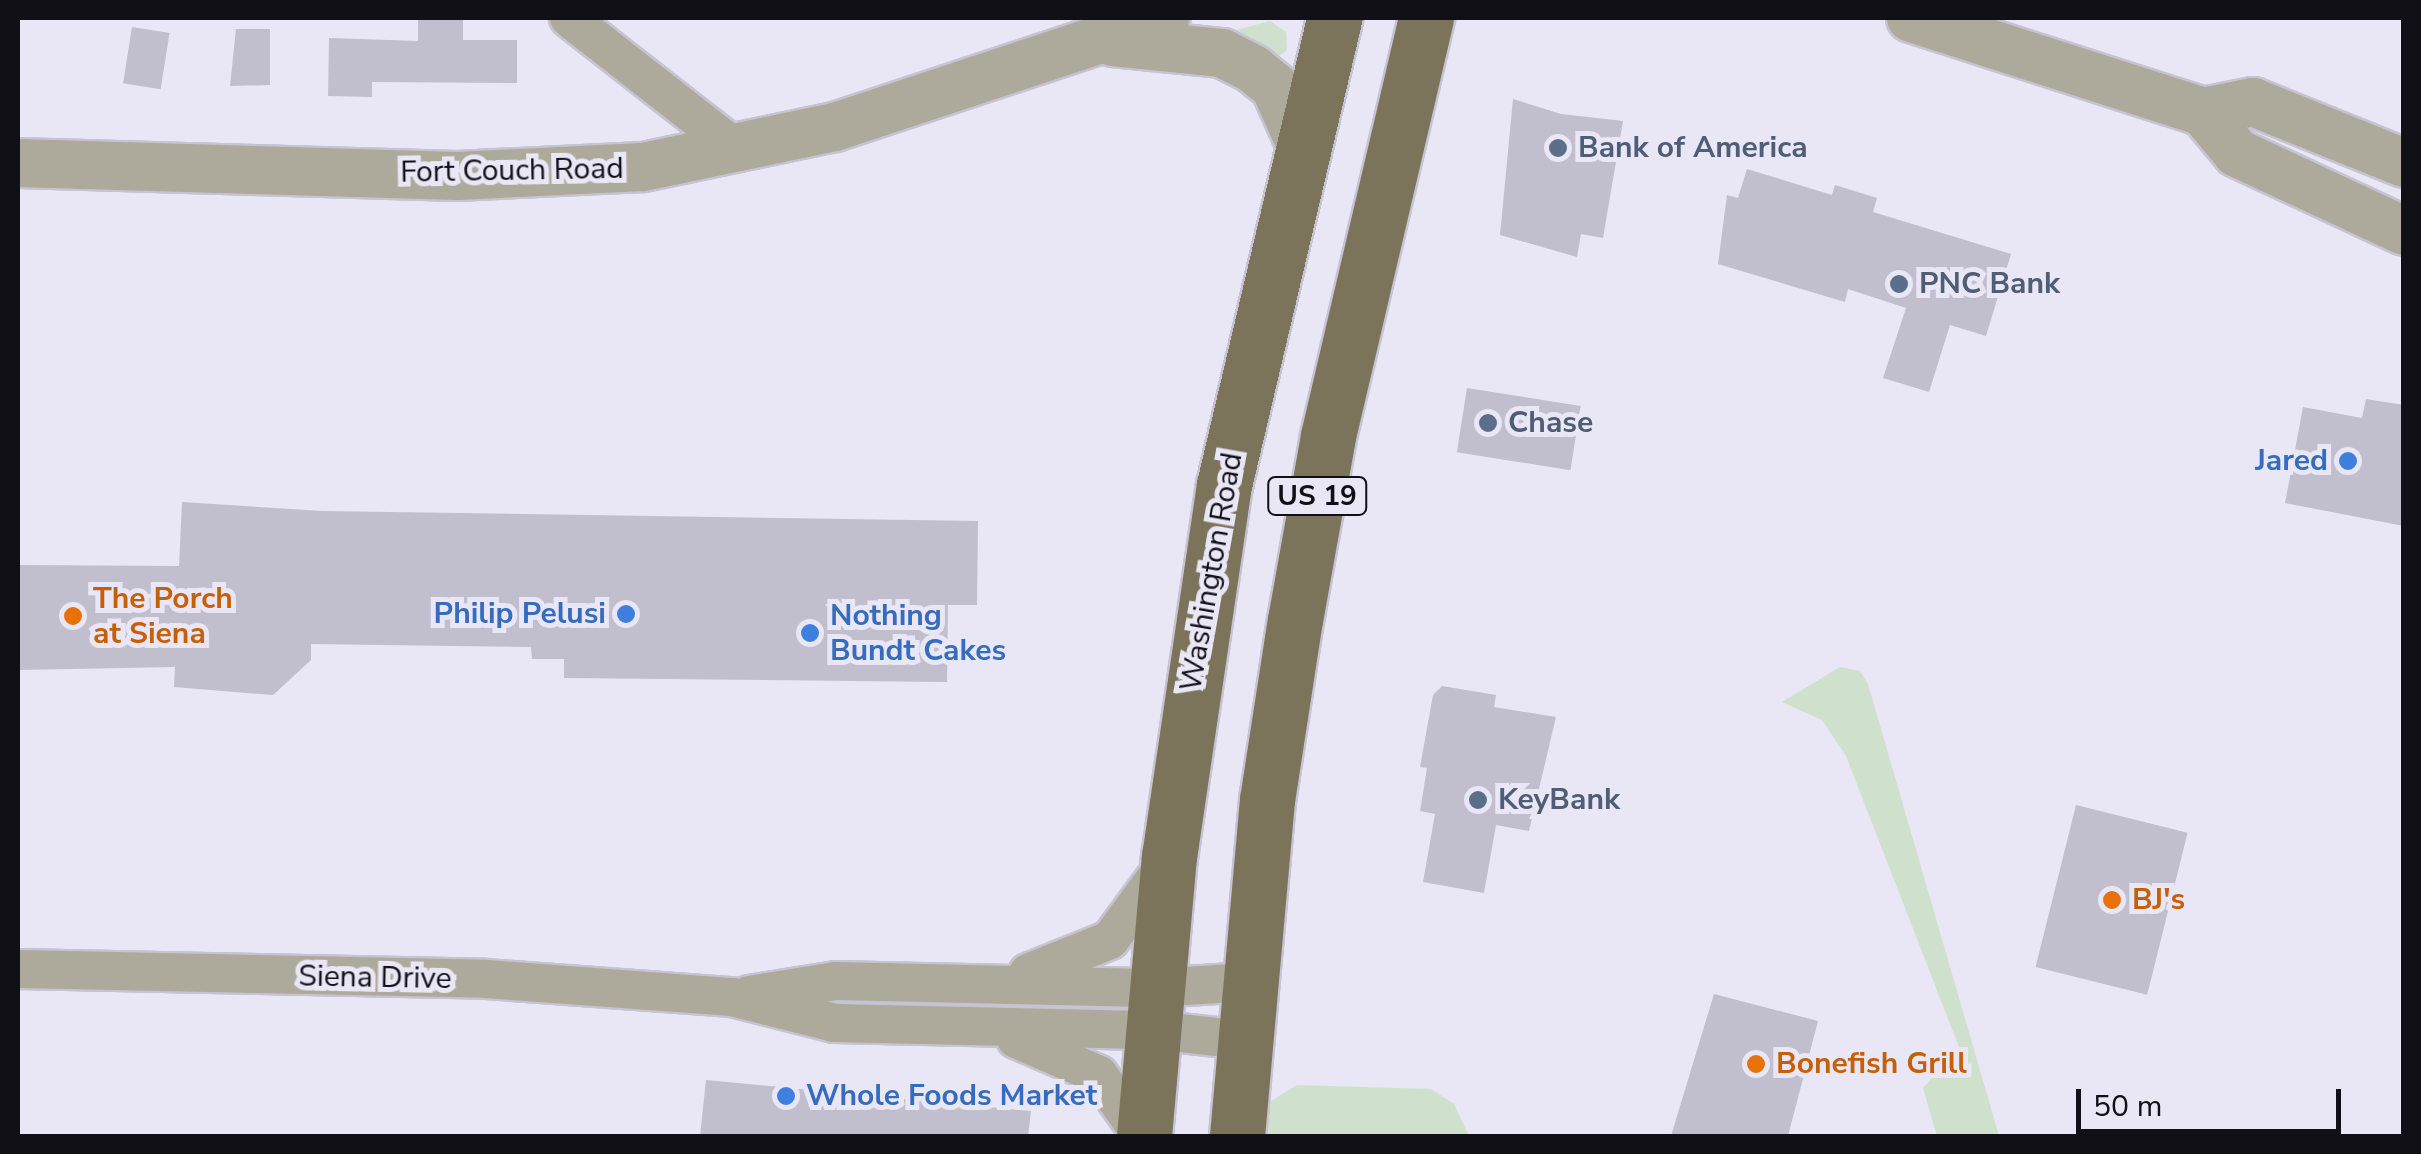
<!DOCTYPE html>
<html>
<head>
<meta charset="utf-8">
<style>
  body { margin:0 }
  #map { position:relative; width:2421px; height:1154px; overflow:hidden; background:#e9e6f6; font-family:"Nunito Sans",sans-serif }
  div>[style] { position:absolute }
  .green>* { inset:0; background:#cfe0cd }
  .building>* { inset:0; background:#c1bece; transform-origin:0 0 }
  .roads { filter:drop-shadow(2px 0 #c6c4d2) drop-shadow(-2px 0 #c6c4d2) drop-shadow(0 2px #c6c4d2) drop-shadow(0 -2px #c6c4d2) }
  .minor>* { height:38px; margin:-19px; padding:0 19px; transform-origin:19px; border-radius:19px; background:#ada99b }
  .tertiary>* { height:48px; margin:-24px; padding:0 24px; transform-origin:24px; border-radius:24px; background:#ada99b }
  .primary>* { height:55px; margin:-27.5px; padding:0 27.5px; transform-origin:27.5px; border-radius:27.5px; background:#7b745a }
  .dots>* { width:28px; height:28px; translate:-50% -50%; box-sizing:border-box; border:5px solid #e9e6f6; border-radius:50% }
  span { translate:-50% -50%; white-space:nowrap; text-align:center; line-height:1.15; -webkit-text-stroke:10px #e9e6f6; paint-order:stroke }
  .shield-label span { padding:2px 8px; background:#e9e6f6; border:2px solid; border-radius:8px; -webkit-text-stroke-width:0 }
  .shield-label { font-size:28px; color:#111016; font-weight:700 }
  .service-label { font-size:30px; color:#4e5e75; font-weight:700 }
  .left { translate:0 -50%; text-align:left }
  .street-label { font-size:30px; color:#111016 }
  .shop-label { font-size:30px; color:#366cbe; font-weight:700 }
  .right { translate:-100% -50%; text-align:right }
  .food-label { font-size:30px; color:#c56008; font-weight:700 }
  .frame { position:absolute; inset:0; border:20px solid #111016; pointer-events:none }
  .scale { position:absolute; left:2076px; top:1089px; width:265px; height:45px; box-sizing:border-box; border:5px solid #111016; border-top:0; padding-left:12px; font-size:30px; line-height:35px; white-space:nowrap; color:#111016; -webkit-text-stroke:8px #e9e6f6; paint-order:stroke }
</style>
</head>
<body>
<div id="map">
  <div class="green">
    <div style="clip-path:polygon(1270px 21px,1286px 32px,1287px 50px,1275px 59px,1229px 32px)"></div>
    <div style="clip-path:polygon(1840px 667px,1860px 671px,1868px 684px,1999px 1136px,1937px 1136px,1923px 1088px,1959px 1047px,1846px 756px,1822px 720px,1782px 702px)"></div>
    <div style="clip-path:polygon(1297px 1085px,1431px 1089px,1454px 1104px,1469px 1136px,1256px 1136px,1263px 1106px)"></div>
  </div>
  <div class="building">
    <div style="clip-path:polygon(418px 20px,463px 20px,463px 40px,517px 40px,517px 83px,372px 82px,372px 97px,328px 96px,329px 38px,418px 41px)"></div>
    <div style="left:132px;top:27px;width:38px;height:57px;rotate:9deg"></div>
    <div style="clip-path:polygon(236px 29px,270px 29px,270px 85px,230px 86px)"></div>
    <div style="clip-path:polygon(1513px 99px,1561px 114px,1623px 121px,1603px 238px,1581px 234px,1577px 257px,1500px 235px)"></div>
    <div style="clip-path:polygon(1747px 169px,1832px 195px,1835px 185px,1877px 198px,1873px 212px,2011px 254px,1986px 336px,1950px 325px,1929px 392px,1883px 378px,1906px 308px,1848px 289px,1845px 302px,1718px 264px,1727px 195px,1738px 198px)"></div>
    <div style="left:1467px;top:388px;width:115px;height:65px;rotate:9deg"></div>
    <div style="clip-path:polygon(2366px 399px,2404px 405px,2404px 526px,2285px 503px,2303px 407px,2362px 418px)"></div>
    <div style="clip-path:polygon(182px 502px,322px 511px,978px 521px,977px 605px,948px 605px,947px 682px,564px 678px,564px 659px,532px 659px,531px 647px,311px 644px,311px 660px,273px 695px,174px 687px,175px 667px,18px 670px,18px 565px,179px 566px)"></div>
    <div style="clip-path:polygon(1442px 686px,1496px 695px,1494px 707px,1556px 717px,1529px 831px,1496px 825px,1484px 893px,1423px 882px,1435px 814px,1420px 811px,1427px 768px,1420px 767px,1433px 695px)"></div>
    <div style="left:2076px;top:805px;width:115px;height:167px;rotate:14deg"></div>
    <div style="clip-path:polygon(1714px 994px,1818px 1021px,1788px 1136px,1671px 1136px)"></div>
    <div style="clip-path:polygon(706px 1080px,1031px 1111px,1028px 1136px,700px 1136px)"></div>
  </div>
  <div class="roads">
    <div class="minor">
      <div style="left:569px;top:18px;width:216px;rotate:38deg"></div>
      <div style="left:18px;top:969px;width:468px;rotate:1.2deg"></div>
      <div style="left:486px;top:979px;width:247px;rotate:4.2deg"></div>
      <div style="left:732px;top:997px;width:106px;rotate:14.2deg"></div>
      <div style="left:835px;top:1023px;width:318px;rotate:1.3deg"></div>
      <div style="left:1153px;top:1030px;width:92px;rotate:6.3deg"></div>
      <div style="left:1028px;top:973px;width:88px;rotate:-21.9deg"></div>
      <div style="left:1110px;top:940px;width:89px;rotate:-53.6deg"></div>
      <div style="left:749px;top:995px;width:88px;rotate:-9.1deg"></div>
      <div style="left:836px;top:981px;width:320px;rotate:1.3deg"></div>
      <div style="left:1156px;top:988px;width:92px;rotate:-3.7deg"></div>
      <div style="left:1016px;top:1039px;width:90px;rotate:23.4deg"></div>
      <div style="left:1099px;top:1075px;width:75px;rotate:54.8deg"></div>
    </div>
    <div class="tertiary">
      <div style="left:1911px;top:18px;width:307px;rotate:17.8deg"></div>
      <div style="left:2203px;top:112px;width:51px;rotate:-11.3deg"></div>
      <div style="left:2253px;top:102px;width:163px;rotate:22deg"></div>
      <div style="left:1113px;top:42px;width:110px;rotate:5.8deg"></div>
      <div style="left:1222px;top:53px;width:35px;rotate:27deg"></div>
      <div style="left:1253px;top:69px;width:28px;rotate:39deg"></div>
      <div style="left:1275px;top:87px;width:61px;rotate:65.9deg"></div>
      <div style="left:2203px;top:112px;width:53px;rotate:50.3deg"></div>
      <div style="left:2237px;top:153px;width:184px;rotate:25deg"></div>
      <div style="left:18px;top:163px;width:439px;rotate:1.7deg"></div>
      <div style="left:457px;top:176px;width:186px;rotate:-2.8deg"></div>
      <div style="left:643px;top:167px;width:196px;rotate:-11.8deg"></div>
      <div style="left:835px;top:127px;width:348px;rotate:-18.3deg"></div>
    </div>
    <div class="primary">
      <div style="left:1144px;top:1136px;width:280px;rotate:-84.9deg"></div>
      <div style="left:1169px;top:857px;width:376px;rotate:-81.6deg"></div>
      <div style="left:1224px;top:485px;width:480px;rotate:-76.7deg"></div>
      <div style="left:1237px;top:1136px;width:337px;rotate:-84.9deg"></div>
      <div style="left:1267px;top:800px;width:182px;rotate:-81.2deg"></div>
      <div style="left:1295px;top:620px;width:187px;rotate:-79.8deg"></div>
      <div style="left:1328px;top:436px;width:429px;rotate:-76.8deg"></div>
    </div>
  </div>
  <div class="dots">
    <div style="left:1558px;top:148px;background:#5c6f8a"></div>
    <div style="left:1899px;top:284px;background:#5c6f8a"></div>
    <div style="left:1488px;top:423px;background:#5c6f8a"></div>
    <div style="left:2348px;top:461px;background:#3f7fe0"></div>
    <div style="left:626px;top:614px;background:#3f7fe0"></div>
    <div style="left:73px;top:616px;background:#e8710a"></div>
    <div style="left:810px;top:633px;background:#3f7fe0"></div>
    <div style="left:1478px;top:800px;background:#5c6f8a"></div>
    <div style="left:2112px;top:900px;background:#e8710a"></div>
    <div style="left:1756px;top:1064px;background:#e8710a"></div>
    <div style="left:786px;top:1096px;background:#3f7fe0"></div>
  </div>
  <div class="shield-label">
    <span style="left:1317px;top:496px">US 19</span>
  </div>
  <div class="service-label">
    <span class="left" style="left:1578px;top:148px">Bank of America</span>
    <span class="left" style="left:1919px;top:284px">PNC Bank</span>
    <span class="left" style="left:1508px;top:423px">Chase</span>
    <span class="left" style="left:1498px;top:800px">KeyBank</span>
  </div>
  <div class="street-label">
    <span style="left:512px;top:171px;rotate:-1deg">Fort Couch Road</span>
    <span style="left:1212px;top:572px;rotate:-80deg">Washington Road</span>
    <span style="left:375px;top:978px;rotate:1deg">Siena Drive</span>
  </div>
  <div class="shop-label">
    <span class="right" style="left:2328px;top:461px">Jared</span>
    <span class="right" style="left:606px;top:614px">Philip Pelusi</span>
    <span class="left" style="left:830px;top:633px">Nothing<br>Bundt Cakes</span>
    <span class="left" style="left:806px;top:1096px">Whole Foods Market</span>
  </div>
  <div class="food-label">
    <span class="left" style="left:93px;top:616px">The Porch<br>at Siena</span>
    <span class="left" style="left:2132px;top:900px">BJ's</span>
    <span class="left" style="left:1776px;top:1064px">Bonefish Grill</span>
  </div>
  <div class="frame"></div>
  <div class="scale">50 m</div>
</div>
</body>
</html>
